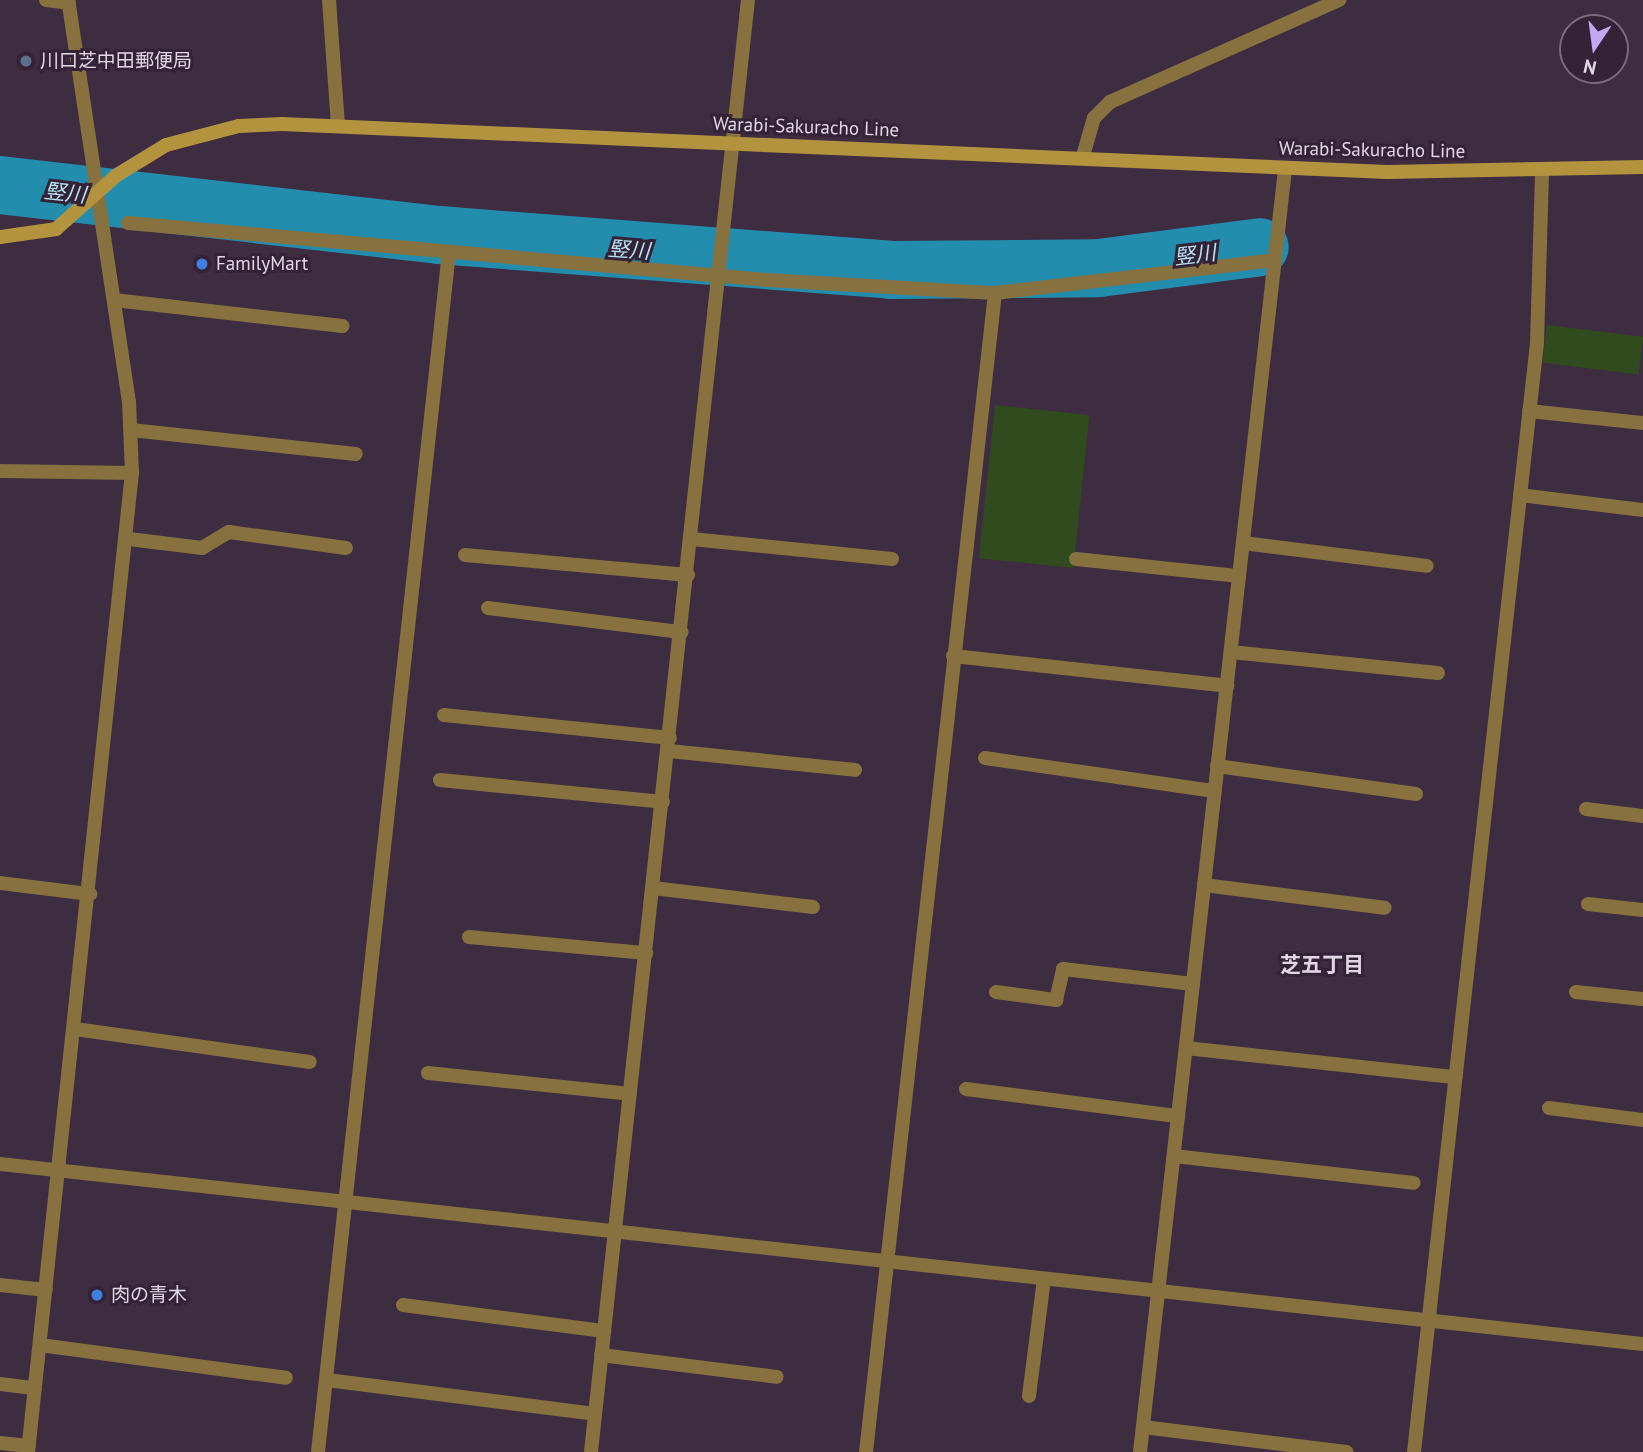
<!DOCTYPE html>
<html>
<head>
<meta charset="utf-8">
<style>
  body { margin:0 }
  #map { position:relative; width:1643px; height:1452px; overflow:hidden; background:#3e2c41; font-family:"PT Sans","Noto Sans JP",sans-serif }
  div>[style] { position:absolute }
  .green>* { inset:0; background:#304b1d; transform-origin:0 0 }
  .river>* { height:58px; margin:-29px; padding:0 29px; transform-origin:29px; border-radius:29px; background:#238dae }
  .service>* { height:14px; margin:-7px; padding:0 7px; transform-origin:7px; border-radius:7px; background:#86713f }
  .minor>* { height:14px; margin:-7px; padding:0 7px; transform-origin:7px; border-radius:7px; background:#86713f }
  .tertiary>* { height:14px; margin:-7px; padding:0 7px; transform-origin:7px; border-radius:7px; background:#86713f }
  .secondary>* { height:14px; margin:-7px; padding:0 7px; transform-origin:7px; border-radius:7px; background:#b4933e }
  .dots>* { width:19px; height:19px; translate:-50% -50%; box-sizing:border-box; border:4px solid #342237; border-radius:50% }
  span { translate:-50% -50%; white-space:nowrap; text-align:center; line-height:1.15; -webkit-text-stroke:6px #342237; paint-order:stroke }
  .poi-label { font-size:19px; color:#e2d6e4 }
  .left { translate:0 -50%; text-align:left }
  .street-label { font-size:19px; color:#e2d6e4 }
  .water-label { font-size:21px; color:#b7e4f6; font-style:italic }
  .neighbourhood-label { font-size:21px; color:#e2d6e4; font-weight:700 }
  .north { position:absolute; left:1559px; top:14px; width:70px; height:70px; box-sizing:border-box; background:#342237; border:2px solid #7a6a7c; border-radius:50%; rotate:193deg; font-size:19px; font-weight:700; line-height:28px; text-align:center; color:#e2d6e4 }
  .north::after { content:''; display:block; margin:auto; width:24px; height:32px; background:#c4a7f1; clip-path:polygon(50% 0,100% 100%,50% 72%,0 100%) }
</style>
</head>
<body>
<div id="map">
  <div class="green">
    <div style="left:1547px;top:325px;width:97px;height:38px;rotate:7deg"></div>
    <div style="left:995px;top:405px;width:95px;height:154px;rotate:6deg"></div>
  </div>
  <div class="river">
    <div style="left:0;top:185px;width:442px;rotate:6.5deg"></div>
    <div style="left:439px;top:235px;width:452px;rotate:4.4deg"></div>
    <div style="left:890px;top:270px;width:209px;rotate:-0.5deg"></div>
    <div style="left:1099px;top:268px;width:162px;rotate:-7.4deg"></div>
  </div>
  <div class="service">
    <div style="left:128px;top:223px;width:642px;rotate:5.1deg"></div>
    <div style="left:767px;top:280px;width:228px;rotate:3.3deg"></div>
    <div style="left:995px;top:293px;width:282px;rotate:-6.7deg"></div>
    <div style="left:114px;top:300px;width:230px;rotate:6.5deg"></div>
    <div style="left:1529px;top:411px;width:115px;rotate:6deg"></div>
    <div style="left:131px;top:430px;width:226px;rotate:6.1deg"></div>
    <div style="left:1520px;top:495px;width:124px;rotate:7deg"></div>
    <div style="left:129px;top:539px;width:74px;rotate:7deg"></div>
    <div style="left:202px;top:548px;width:31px;rotate:-31deg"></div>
    <div style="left:229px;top:532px;width:118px;rotate:7.8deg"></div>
    <div style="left:692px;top:539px;width:201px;rotate:5.7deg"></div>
    <div style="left:1243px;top:543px;width:185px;rotate:7.1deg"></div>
    <div style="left:465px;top:555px;width:224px;rotate:5.1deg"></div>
    <div style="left:1076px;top:559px;width:164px;rotate:6deg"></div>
    <div style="left:488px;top:608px;width:195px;rotate:7.1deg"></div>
    <div style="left:1231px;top:652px;width:208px;rotate:5.8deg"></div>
    <div style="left:953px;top:656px;width:276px;rotate:6.2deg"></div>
    <div style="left:444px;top:715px;width:227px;rotate:5.8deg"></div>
    <div style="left:669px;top:751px;width:187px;rotate:5.8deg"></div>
    <div style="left:985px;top:758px;width:232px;rotate:8.2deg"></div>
    <div style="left:1217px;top:766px;width:201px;rotate:8deg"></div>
    <div style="left:440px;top:780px;width:224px;rotate:5.6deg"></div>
    <div style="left:1586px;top:809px;width:57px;rotate:7deg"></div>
    <div style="left:1204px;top:885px;width:182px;rotate:7.2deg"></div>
    <div style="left:653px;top:888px;width:161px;rotate:6.8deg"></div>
    <div style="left:1588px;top:904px;width:55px;rotate:6.2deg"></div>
    <div style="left:469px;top:937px;width:178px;rotate:5.2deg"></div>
    <div style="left:996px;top:992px;width:61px;rotate:7.6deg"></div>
    <div style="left:1056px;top:1000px;width:32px;rotate:-77deg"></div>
    <div style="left:1063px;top:969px;width:131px;rotate:6.6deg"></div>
    <div style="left:1576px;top:992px;width:67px;rotate:6deg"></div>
    <div style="left:75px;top:1029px;width:237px;rotate:8deg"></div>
    <div style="left:1186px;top:1048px;width:271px;rotate:6.2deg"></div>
    <div style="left:428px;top:1073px;width:203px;rotate:5.9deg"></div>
    <div style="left:966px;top:1089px;width:214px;rotate:7.3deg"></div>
    <div style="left:1549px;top:1108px;width:95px;rotate:7.3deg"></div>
    <div style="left:1174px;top:1156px;width:241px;rotate:6.4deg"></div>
    <div style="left:0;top:1285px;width:46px;rotate:6.2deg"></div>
    <div style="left:403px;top:1305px;width:203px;rotate:7.4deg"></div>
    <div style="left:601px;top:1355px;width:177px;rotate:7.1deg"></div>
    <div style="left:327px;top:1380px;width:270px;rotate:7.2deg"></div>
    <div style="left:0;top:1384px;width:35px;rotate:7deg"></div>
    <div style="left:1029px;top:1396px;width:118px;rotate:-82.7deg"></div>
    <div style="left:1143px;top:1427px;width:205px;rotate:7deg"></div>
    <div style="left:318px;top:1452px;width:1207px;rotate:-83.77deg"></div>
    <div style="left:866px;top:1452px;width:1166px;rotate:-83.65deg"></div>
    <div style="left:1414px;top:1452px;width:1116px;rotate:-83.67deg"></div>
  </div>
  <div class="minor">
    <div style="left:46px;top:0;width:23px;rotate:7deg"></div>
    <div style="left:329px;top:0;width:125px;rotate:85.9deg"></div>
    <div style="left:1537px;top:343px;width:173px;rotate:-88.3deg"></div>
    <div style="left:0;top:471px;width:132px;rotate:0.9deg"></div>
    <div style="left:0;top:883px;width:91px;rotate:7deg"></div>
    <div style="left:0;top:1164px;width:1653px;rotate:6.25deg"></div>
    <div style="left:40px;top:1345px;width:248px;rotate:7.6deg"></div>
    <div style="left:0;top:1443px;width:29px;rotate:6deg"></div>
    <div style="left:1140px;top:1452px;width:1291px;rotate:-83.55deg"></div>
  </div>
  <div class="tertiary">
    <div style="left:1083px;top:156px;width:40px;rotate:-74deg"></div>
    <div style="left:1094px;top:118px;width:23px;rotate:-45deg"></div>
    <div style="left:1110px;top:102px;width:251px;rotate:-24deg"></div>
    <div style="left:28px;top:1452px;width:985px;rotate:-83.94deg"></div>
    <div style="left:132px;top:473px;width:71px;rotate:-92.4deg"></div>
    <div style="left:129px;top:402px;width:407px;rotate:-98.6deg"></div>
    <div style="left:591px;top:1452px;width:1460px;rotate:-83.83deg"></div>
  </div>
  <div class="secondary">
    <div style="left:0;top:237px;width:57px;rotate:-8.1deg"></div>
    <div style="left:56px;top:229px;width:81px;rotate:-41.5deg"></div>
    <div style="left:117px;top:175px;width:57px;rotate:-31.5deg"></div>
    <div style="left:166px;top:145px;width:75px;rotate:-14.6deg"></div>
    <div style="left:239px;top:126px;width:43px;rotate:-2.7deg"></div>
    <div style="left:282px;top:124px;width:1106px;rotate:2.49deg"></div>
    <div style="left:1387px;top:172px;width:256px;rotate:-1.1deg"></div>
  </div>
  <div class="dots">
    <div style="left:26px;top:61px;background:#5c6f8a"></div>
    <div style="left:202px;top:264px;background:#3f7fe0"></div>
    <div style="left:97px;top:1295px;background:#3f7fe0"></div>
  </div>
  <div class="poi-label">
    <span class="left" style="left:40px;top:61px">川口芝中田郵便局</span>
    <span class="left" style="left:216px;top:264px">FamilyMart</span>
    <span class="left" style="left:111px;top:1295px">肉の青木</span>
  </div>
  <div class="street-label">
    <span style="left:806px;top:127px;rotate:2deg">Warabi-Sakuracho Line</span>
    <span style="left:1372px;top:150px;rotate:1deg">Warabi-Sakuracho Line</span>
  </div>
  <div class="water-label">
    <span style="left:65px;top:193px;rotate:6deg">竪川</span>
    <span style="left:629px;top:250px;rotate:4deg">竪川</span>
    <span style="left:1195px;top:255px;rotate:-7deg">竪川</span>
  </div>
  <div class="neighbourhood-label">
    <span style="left:1322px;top:965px">芝五丁目</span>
  </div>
  <div class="north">N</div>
</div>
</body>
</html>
